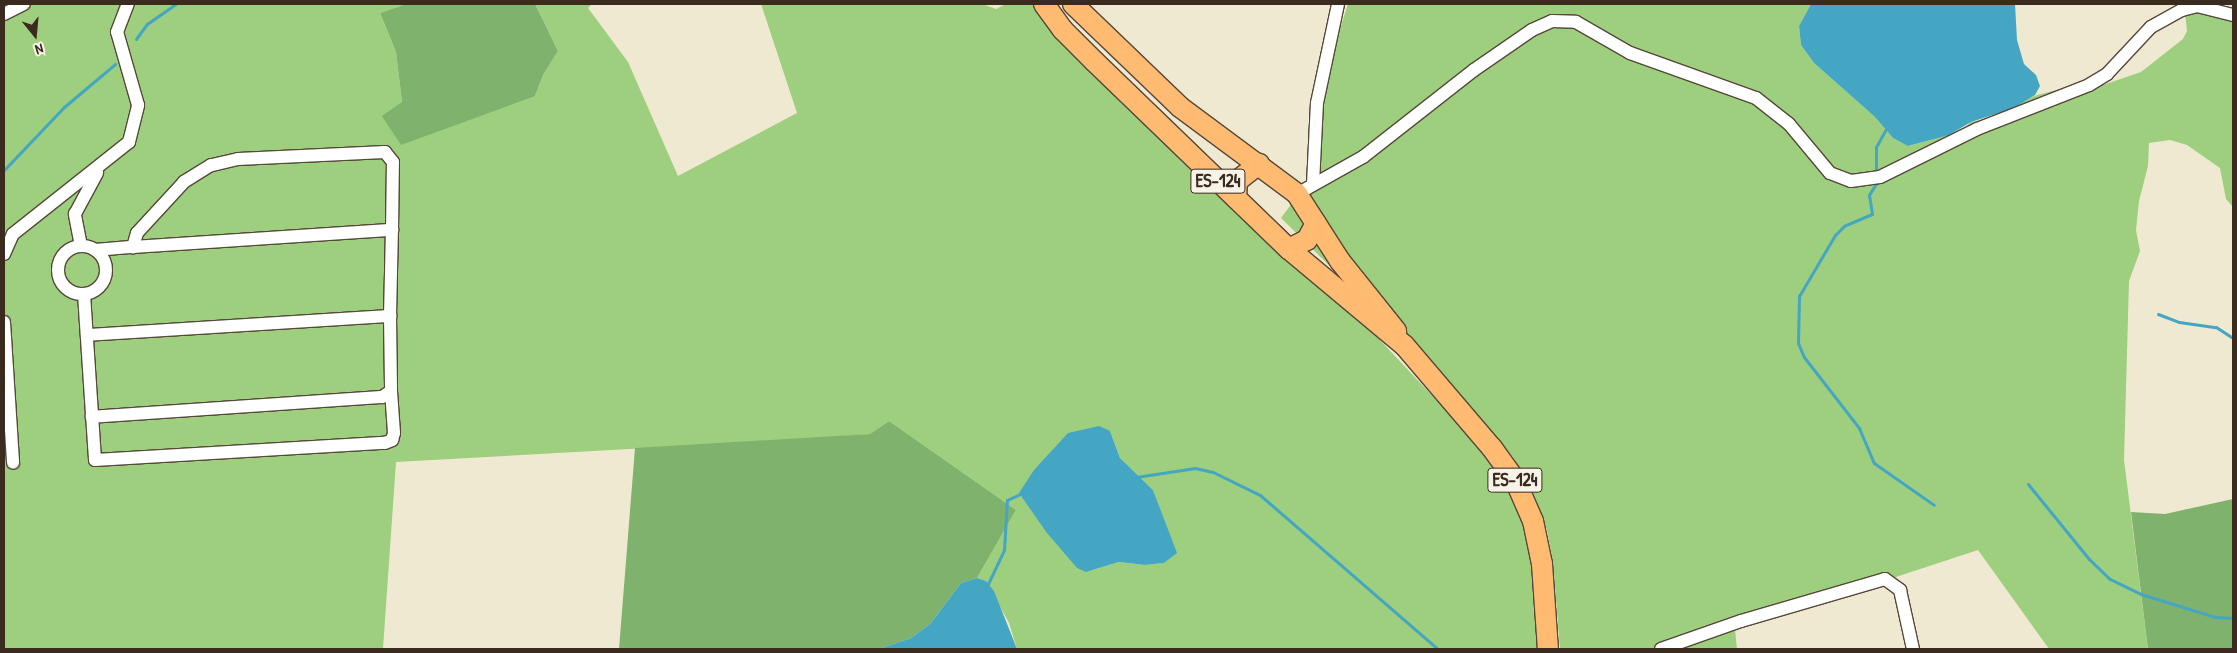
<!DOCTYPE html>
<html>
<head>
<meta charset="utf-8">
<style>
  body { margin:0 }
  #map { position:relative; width:2237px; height:653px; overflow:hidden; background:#f0e9d2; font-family:"Patrick Hand",sans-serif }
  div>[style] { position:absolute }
  .green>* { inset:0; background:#9dcf7e }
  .forest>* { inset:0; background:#7eb26d }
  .water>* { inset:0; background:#44a6c3 }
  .stream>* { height:3px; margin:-1.5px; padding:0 1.5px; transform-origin:1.5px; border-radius:1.5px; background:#44a6c3 }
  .roads { filter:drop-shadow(1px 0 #564739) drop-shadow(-1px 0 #564739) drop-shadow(0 1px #564739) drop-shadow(0 -1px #564739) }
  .minor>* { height:12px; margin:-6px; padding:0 6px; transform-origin:6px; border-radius:6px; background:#fff }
  .minor>.ring { margin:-6px; padding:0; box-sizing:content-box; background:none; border:12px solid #fff; border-radius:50% }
  .primary>* { height:20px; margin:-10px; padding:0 10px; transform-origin:10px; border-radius:10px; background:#ffbb71 }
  span { translate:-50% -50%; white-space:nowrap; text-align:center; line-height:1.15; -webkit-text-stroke:5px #f7f3e8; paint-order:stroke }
  .shield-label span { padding:1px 4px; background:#f7f3e8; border:1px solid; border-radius:4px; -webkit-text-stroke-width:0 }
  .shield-label { font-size:18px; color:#3b2a1e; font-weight:700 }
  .frame { position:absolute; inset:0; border:5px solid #3b2a1e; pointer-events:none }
  .north { position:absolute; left:10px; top:10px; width:50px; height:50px; -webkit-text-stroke:4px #f7f3e8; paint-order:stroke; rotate:163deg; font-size:14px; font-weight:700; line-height:20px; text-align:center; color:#3b2a1e }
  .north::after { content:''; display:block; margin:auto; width:18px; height:22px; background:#3b2a1e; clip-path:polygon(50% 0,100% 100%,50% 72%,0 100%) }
</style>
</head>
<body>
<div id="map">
  <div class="green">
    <div style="clip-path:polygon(evenodd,4px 4px,406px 4px,380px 13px,396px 52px,402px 102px,535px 96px,543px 75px,558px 51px,535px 4px,592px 4px,588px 8px,628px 62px,678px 176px,797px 113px,761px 4px,982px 4px,996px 9px,1006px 4px,1039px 4px,1378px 338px,1487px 454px,1505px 479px,1529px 535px,1542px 649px,1017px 649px,1009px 623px,986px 581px,977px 578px,1016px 510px,889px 421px,870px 434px,791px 440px,396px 462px,383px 649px,4px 649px,4px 4px,1110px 431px,1120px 458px,1153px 490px,1157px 501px,1176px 553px,1164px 563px,1145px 565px,1119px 562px,1093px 570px,1077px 568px,1019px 493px,1061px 441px,1110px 431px)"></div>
    <div style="clip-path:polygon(1348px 4px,1811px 4px,1799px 26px,1801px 45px,1814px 63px,1875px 117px,1893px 138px,1909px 146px,1961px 131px,1971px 122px,1990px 118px,2034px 96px,2067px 87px,2097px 87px,2141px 72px,2183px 39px,2187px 31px,2184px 4px,2233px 18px,2233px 207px,2226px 199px,2220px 168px,2187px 145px,2170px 140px,2149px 143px,2148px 166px,2139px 201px,2136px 230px,2140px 251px,2129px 281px,2124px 460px,2148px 649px,2049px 649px,1978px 550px,1735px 630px,1737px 649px,1560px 649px,1553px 562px,1547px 530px,1530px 485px,1513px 457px,1450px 385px,1281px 218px,1306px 184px,1316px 103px)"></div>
  </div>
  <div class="forest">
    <div style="clip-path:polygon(406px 4px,535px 4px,558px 51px,543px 75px,535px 96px,401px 145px,382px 116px,402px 102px,396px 52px,380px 13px)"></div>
    <div style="clip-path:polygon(889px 421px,1016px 510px,977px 578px,961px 583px,930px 624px,911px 638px,879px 649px,619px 649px,635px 448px,870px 434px)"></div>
    <div style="clip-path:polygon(2233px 499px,2233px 649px,2148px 649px,2131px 512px,2165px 514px)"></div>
  </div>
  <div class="water">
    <div style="clip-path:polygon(1811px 4px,2015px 4px,2017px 40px,2024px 64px,2036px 75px,2040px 86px,2035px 95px,2014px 108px,1971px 122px,1949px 135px,1908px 146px,1893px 138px,1875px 117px,1814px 63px,1801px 45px,1799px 26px)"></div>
    <div style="clip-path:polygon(1099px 426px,1110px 431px,1120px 458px,1153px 490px,1177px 553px,1164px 563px,1145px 565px,1119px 562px,1086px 572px,1077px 568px,1047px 533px,1019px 493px,1034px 470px,1068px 433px)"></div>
    <div style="clip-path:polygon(977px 578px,986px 581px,994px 591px,1017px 649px,879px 649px,911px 638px,930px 624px,961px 583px)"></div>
  </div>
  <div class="stream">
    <div style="left:136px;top:39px;width:19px;rotate:-54deg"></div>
    <div style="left:147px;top:24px;width:35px;rotate:-35deg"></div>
    <div style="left:4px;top:170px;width:87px;rotate:-46.4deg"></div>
    <div style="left:64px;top:107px;width:67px;rotate:-40.1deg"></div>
    <div style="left:1876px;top:175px;width:28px;rotate:-90deg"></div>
    <div style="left:1876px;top:147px;width:23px;rotate:-61deg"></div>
    <div style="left:1877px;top:182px;width:15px;rotate:122deg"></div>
    <div style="left:1869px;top:195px;width:19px;rotate:81deg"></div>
    <div style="left:1872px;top:214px;width:30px;rotate:157deg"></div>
    <div style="left:1844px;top:226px;width:13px;rotate:135deg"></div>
    <div style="left:1835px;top:235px;width:71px;rotate:120.5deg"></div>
    <div style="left:1799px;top:296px;width:47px;rotate:91.2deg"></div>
    <div style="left:1798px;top:343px;width:15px;rotate:67deg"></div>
    <div style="left:1804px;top:357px;width:90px;rotate:52.2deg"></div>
    <div style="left:1859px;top:428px;width:38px;rotate:67deg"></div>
    <div style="left:1874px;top:463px;width:73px;rotate:35deg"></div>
    <div style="left:2158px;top:314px;width:22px;rotate:21deg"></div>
    <div style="left:2179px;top:322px;width:37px;rotate:8deg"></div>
    <div style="left:2216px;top:327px;width:20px;rotate:33deg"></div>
    <div style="left:1136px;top:477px;width:60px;rotate:-8.7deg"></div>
    <div style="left:1195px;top:468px;width:18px;rotate:13deg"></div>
    <div style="left:1213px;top:472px;width:52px;rotate:26.1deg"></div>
    <div style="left:1260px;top:495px;width:235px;rotate:40.9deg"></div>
    <div style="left:2028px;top:484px;width:97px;rotate:50.9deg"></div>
    <div style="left:2089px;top:559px;width:29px;rotate:44deg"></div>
    <div style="left:2110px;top:579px;width:34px;rotate:26deg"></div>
    <div style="left:2141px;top:594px;width:77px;rotate:17.3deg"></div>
    <div style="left:2215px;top:617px;width:18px;rotate:3deg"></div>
    <div style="left:986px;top:588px;width:42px;rotate:-64.7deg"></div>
    <div style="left:1004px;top:550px;width:50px;rotate:-86.6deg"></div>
    <div style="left:1007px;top:500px;width:17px;rotate:-25deg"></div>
  </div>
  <div class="roads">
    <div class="minor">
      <div style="left:4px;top:14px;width:22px;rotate:-27deg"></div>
      <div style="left:1313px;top:184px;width:81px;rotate:-87.2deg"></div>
      <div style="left:1317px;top:103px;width:101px;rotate:-78deg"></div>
      <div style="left:1297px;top:194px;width:76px;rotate:-29.3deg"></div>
      <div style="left:1363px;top:157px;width:141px;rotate:-38.1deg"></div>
      <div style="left:1474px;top:70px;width:70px;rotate:-34.6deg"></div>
      <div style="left:1532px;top:30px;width:22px;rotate:-24deg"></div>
      <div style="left:1552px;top:21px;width:24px;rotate:2deg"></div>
      <div style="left:1576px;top:22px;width:62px;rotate:29.9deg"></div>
      <div style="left:1630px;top:53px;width:134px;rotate:19.7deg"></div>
      <div style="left:1756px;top:98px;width:42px;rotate:38.2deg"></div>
      <div style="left:1789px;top:124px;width:64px;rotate:50.1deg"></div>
      <div style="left:1830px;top:173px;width:22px;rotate:21deg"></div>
      <div style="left:1851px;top:181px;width:29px;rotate:-8deg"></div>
      <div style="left:1880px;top:177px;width:108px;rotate:-26.3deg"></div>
      <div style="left:1977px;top:129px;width:120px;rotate:-21.4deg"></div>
      <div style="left:2089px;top:85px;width:21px;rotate:-31deg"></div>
      <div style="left:2107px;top:74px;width:64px;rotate:-46.9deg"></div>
      <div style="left:2151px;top:27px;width:35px;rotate:-29deg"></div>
      <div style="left:2182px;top:10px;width:16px;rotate:-15deg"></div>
      <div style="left:2197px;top:6px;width:37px;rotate:14deg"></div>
      <div style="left:81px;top:246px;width:33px;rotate:-101deg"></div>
      <div style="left:75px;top:214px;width:47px;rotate:-61.8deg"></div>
      <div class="ring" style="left:58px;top:246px;width:36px;height:36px"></div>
      <div style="left:95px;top:250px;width:38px;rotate:-5deg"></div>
      <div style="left:4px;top:254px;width:22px;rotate:-66deg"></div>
      <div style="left:13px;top:234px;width:148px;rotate:-38.4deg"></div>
      <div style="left:129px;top:142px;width:38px;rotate:-76deg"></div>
      <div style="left:138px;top:105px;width:76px;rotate:-106deg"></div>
      <div style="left:117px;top:32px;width:30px;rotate:-69deg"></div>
      <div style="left:84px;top:294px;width:166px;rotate:86.2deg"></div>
      <div style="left:95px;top:460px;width:290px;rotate:-3.4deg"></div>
      <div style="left:385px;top:443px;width:8px;rotate:-23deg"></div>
      <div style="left:392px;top:440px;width:7px;rotate:-74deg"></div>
      <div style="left:394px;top:433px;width:42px;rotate:-94.1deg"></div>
      <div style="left:390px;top:316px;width:86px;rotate:-88.7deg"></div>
      <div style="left:392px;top:230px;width:68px;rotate:-89.2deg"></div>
      <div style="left:393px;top:162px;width:13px;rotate:-129deg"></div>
      <div style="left:385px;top:152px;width:147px;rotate:177.3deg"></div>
      <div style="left:238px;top:159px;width:28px;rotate:167deg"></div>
      <div style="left:211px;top:165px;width:32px;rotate:148deg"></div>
      <div style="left:184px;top:182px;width:69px;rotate:132.7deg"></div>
      <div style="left:137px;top:233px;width:15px;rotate:106deg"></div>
      <div style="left:133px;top:247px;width:260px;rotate:-3.8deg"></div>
      <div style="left:4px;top:322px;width:141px;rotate:86.3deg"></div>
      <div style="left:87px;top:335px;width:304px;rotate:-3.6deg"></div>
      <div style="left:390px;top:316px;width:75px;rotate:89.2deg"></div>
      <div style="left:391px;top:391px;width:11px;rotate:146deg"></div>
      <div style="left:382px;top:397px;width:291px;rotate:176.1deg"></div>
      <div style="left:1661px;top:649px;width:85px;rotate:-19.3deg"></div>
      <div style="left:1741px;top:621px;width:150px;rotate:-16.3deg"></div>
      <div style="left:1885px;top:579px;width:19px;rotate:36deg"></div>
      <div style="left:1900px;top:590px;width:60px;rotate:77.6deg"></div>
    </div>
    <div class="primary">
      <div style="left:1044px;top:4px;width:32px;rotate:54deg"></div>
      <div style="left:1063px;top:30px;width:44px;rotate:45deg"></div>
      <div style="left:1094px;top:61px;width:271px;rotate:44deg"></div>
      <div style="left:1289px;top:249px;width:150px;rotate:39.9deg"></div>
      <div style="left:1404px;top:345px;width:135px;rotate:49.5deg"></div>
      <div style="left:1492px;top:448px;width:39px;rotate:54deg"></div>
      <div style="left:1515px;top:480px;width:45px;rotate:66.3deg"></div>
      <div style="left:1533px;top:521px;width:44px;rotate:78.2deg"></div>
      <div style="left:1542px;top:564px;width:85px;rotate:86deg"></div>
      <div style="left:1073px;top:4px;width:149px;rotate:43.9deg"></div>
      <div style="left:1180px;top:107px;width:146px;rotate:36.6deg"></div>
      <div style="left:1297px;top:194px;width:80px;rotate:57.3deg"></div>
      <div style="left:1340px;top:261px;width:90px;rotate:51.3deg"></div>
      <div style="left:1236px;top:198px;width:17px;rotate:-87deg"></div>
      <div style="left:1237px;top:181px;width:28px;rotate:-38deg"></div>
      <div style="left:1289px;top:249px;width:20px;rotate:-27deg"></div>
      <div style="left:1307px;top:240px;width:19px;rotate:-62deg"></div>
    </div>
  </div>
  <div class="shield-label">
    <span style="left:1218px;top:181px">ES-124</span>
    <span style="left:1515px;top:480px">ES-124</span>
  </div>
  <div class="frame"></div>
  <div class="north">N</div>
</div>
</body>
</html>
